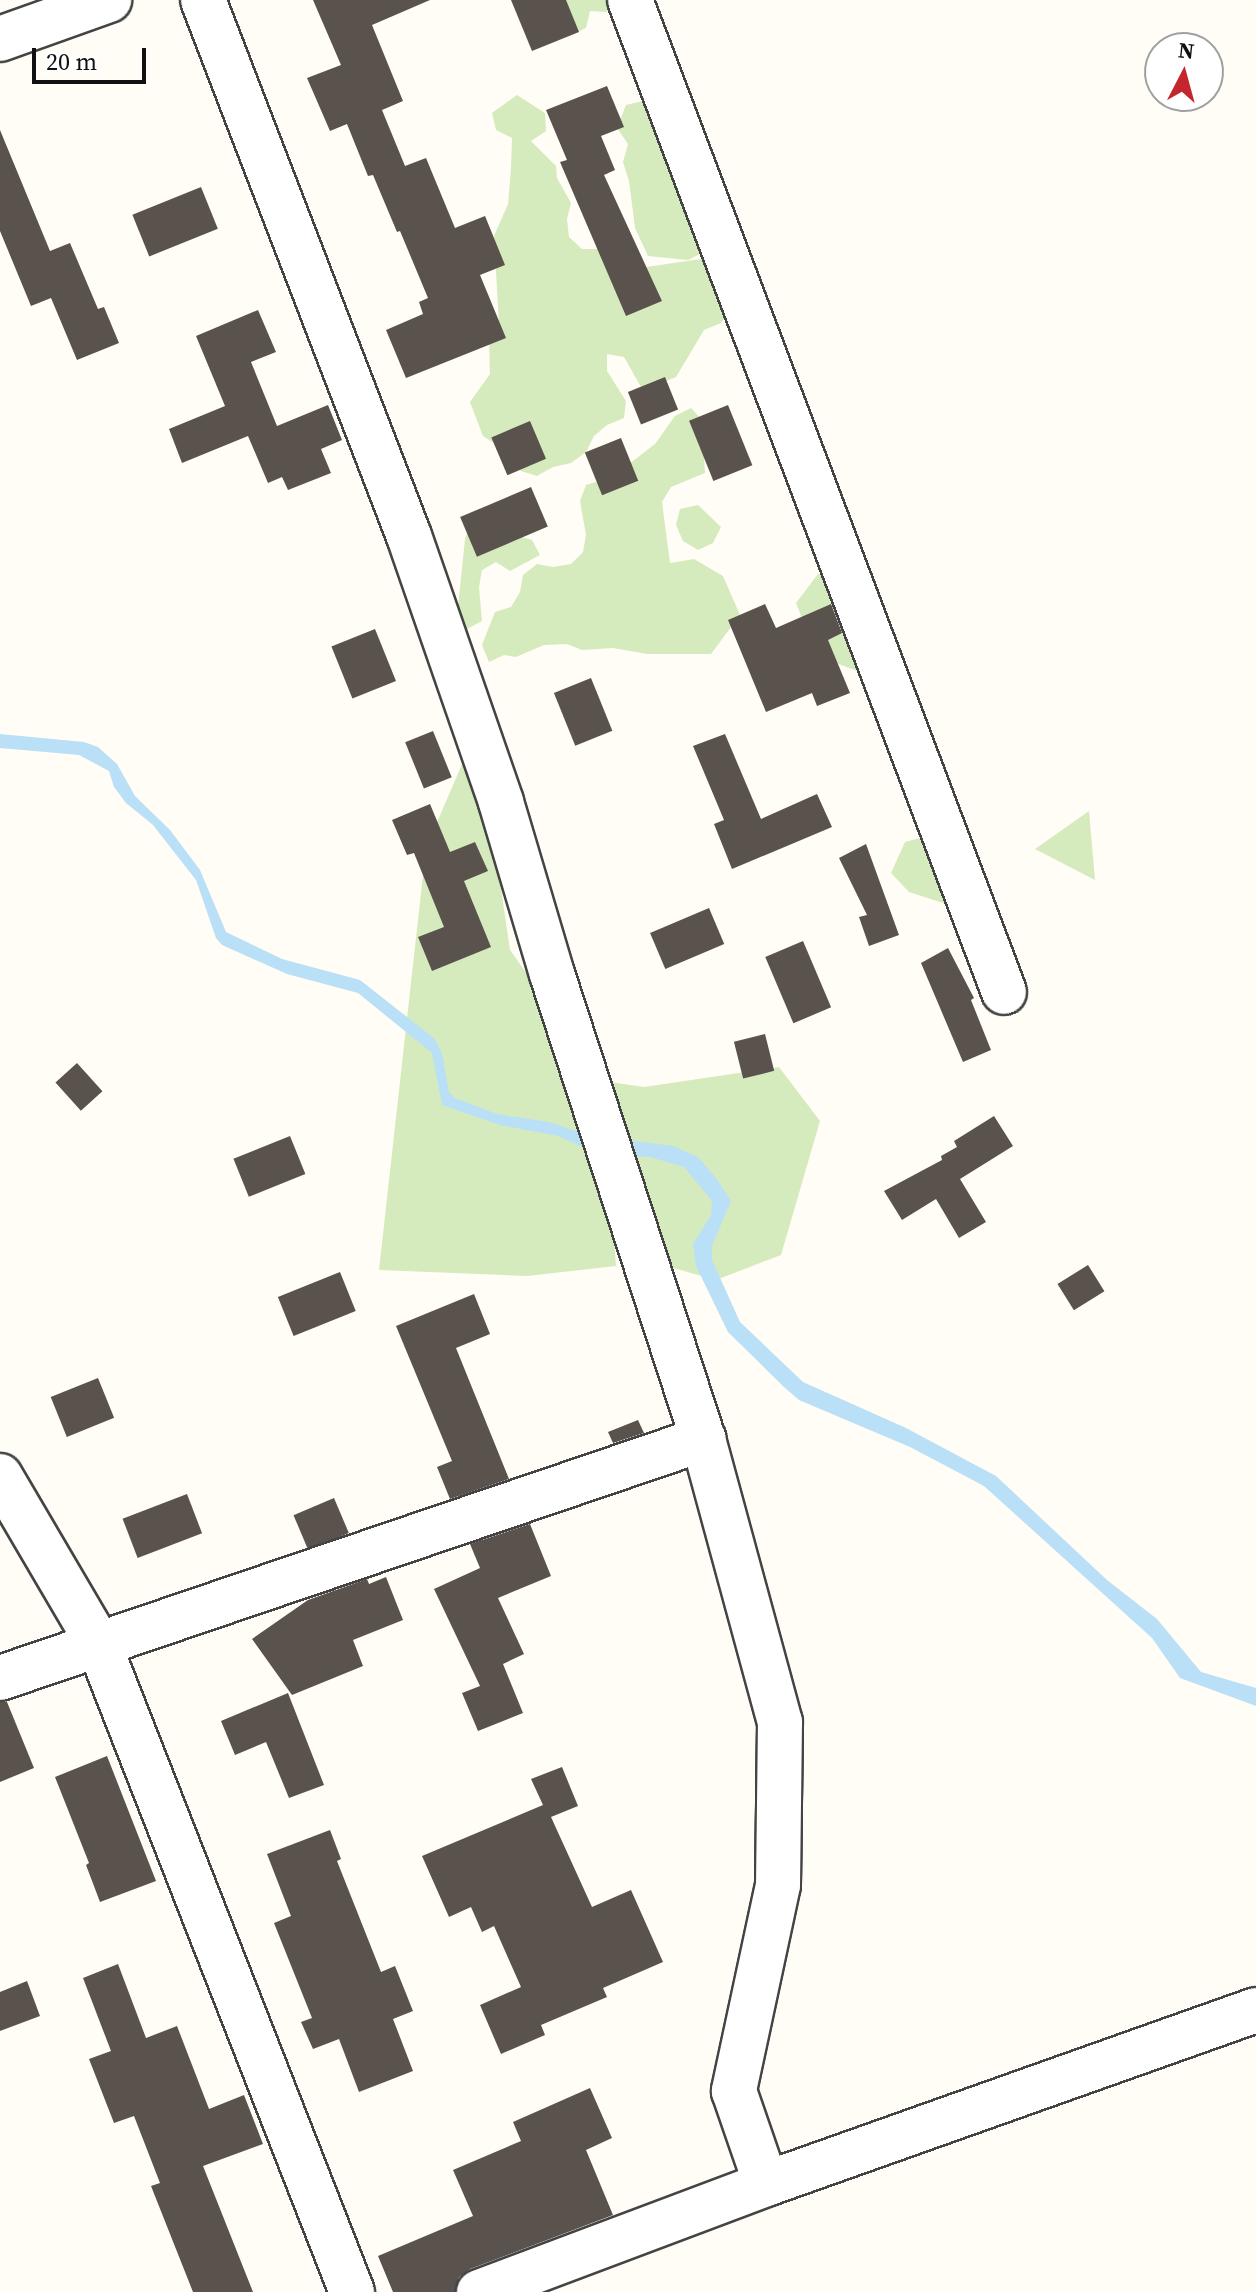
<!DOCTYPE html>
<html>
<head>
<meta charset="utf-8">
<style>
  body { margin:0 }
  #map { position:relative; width:1256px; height:2292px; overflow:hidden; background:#fffdf5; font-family:"Source Serif 4",serif }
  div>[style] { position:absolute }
  .green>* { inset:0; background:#d5ebbd }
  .water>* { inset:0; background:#b9e0f7 }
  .building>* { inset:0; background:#5a524d; transform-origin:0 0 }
  .roads { filter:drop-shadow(2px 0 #444) drop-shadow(-2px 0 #444) drop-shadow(0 2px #444) drop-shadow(0 -2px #444) }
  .minor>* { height:44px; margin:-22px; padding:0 22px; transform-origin:22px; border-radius:22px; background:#fff }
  span { translate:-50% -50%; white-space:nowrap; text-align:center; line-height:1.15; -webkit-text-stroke:8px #fff; paint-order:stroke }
  .north { position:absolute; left:1144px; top:32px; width:80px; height:80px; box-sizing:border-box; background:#fff; border:2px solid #a0a0a0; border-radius:50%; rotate:6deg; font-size:22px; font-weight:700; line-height:32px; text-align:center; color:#111 }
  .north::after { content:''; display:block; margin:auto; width:28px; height:36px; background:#c4262e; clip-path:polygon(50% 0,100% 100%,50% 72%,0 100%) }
  .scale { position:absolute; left:32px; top:48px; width:114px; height:36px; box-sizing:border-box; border:4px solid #111; border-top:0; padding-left:10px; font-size:24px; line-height:28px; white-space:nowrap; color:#111; -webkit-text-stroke:6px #fff; paint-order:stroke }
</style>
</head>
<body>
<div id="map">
  <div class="green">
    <div style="clip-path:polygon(554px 0,621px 0,606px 12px,590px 11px,586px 28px,569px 36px)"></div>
    <div style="clip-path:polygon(517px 95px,545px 113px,546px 131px,531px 141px,556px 166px,557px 178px,571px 203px,567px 219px,569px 237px,582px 249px,616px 249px,640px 268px,707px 258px,732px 309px,721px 323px,704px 330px,676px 377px,659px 384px,641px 387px,624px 357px,607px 354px,607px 371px,626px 401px,624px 418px,607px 425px,594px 436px,586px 452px,571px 463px,553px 467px,537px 476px,521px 471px,512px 455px,483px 436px,470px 402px,490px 374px,489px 338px,499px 324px,494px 236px,508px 204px,511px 169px,512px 138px,496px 130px,492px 113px)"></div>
    <div style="clip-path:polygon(643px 101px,660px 108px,674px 137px,660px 145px,689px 174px,720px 244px,688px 260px,648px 256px,635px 228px,629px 181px,623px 162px,628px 144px,617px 128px,626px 105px)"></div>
    <div style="clip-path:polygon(691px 408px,702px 420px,705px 473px,671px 487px,662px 502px,670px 563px,694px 559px,723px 576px,740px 615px,711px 654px,647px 654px,613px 648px,582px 650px,567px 644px,544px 645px,516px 657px,504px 655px,489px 662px,482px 645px,495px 612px,511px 607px,520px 592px,523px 575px,537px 564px,553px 567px,571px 564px,583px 552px,586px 535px,580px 501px,586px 485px,612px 477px,655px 444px,675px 416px)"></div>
    <div style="clip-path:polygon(698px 505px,721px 527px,713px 543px,698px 550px,683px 541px,676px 525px,680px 509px)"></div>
    <div style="clip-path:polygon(471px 521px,532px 540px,540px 555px,510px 571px,496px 562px,482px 570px,479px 587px,482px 621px,467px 629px,456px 626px,465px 539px)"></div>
    <div style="clip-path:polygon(818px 574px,853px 584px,883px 607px,876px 641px,860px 672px,828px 660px,807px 631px,796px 603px)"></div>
    <div style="clip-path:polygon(469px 748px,490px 814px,510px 950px,554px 1012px,576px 1077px,644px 1087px,779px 1067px,820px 1121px,781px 1255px,716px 1280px,645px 1260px,611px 1199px,616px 1266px,527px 1276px,379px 1270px,426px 848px)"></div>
    <div style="clip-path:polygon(1089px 811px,1095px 880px,1035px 849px)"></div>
    <div style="clip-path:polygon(939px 833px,973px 888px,943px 903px,909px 892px,891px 873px,905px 842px)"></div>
  </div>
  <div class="water">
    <div style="clip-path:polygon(0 734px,84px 742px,98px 747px,117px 764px,135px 796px,170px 830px,200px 870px,226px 932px,282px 959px,360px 980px,435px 1039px,442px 1053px,449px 1092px,455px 1098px,497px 1114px,549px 1122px,599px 1139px,594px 1152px,558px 1136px,500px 1125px,442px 1105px,432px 1053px,358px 993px,287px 974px,222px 945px,216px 938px,196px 880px,153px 825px,126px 803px,114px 787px,109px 771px,79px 755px,0 748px)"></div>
    <div style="clip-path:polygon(619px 1139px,673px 1146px,698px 1157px,716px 1178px,731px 1201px,712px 1246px,712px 1260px,740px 1322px,803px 1382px,906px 1428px,996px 1476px,1107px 1580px,1157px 1619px,1201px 1672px,1256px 1688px,1256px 1706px,1180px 1678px,1152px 1638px,984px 1486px,910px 1447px,799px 1400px,784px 1387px,728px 1332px,696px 1266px,693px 1244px,711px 1215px,712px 1201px,684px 1167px,650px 1157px,623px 1155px)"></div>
  </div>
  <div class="building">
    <div style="clip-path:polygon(313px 0,430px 0,372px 25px,403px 101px,382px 110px,405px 166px,426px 158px,455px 228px,485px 216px,505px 265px,480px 275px,506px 338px,406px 378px,386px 330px,423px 314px,419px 302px,428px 298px,400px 231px,397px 232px,373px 175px,368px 176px,347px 124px,330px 131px,307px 78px,341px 65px)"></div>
    <div style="clip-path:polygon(511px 0,566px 0,579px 32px,532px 51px)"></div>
    <div style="clip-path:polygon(607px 86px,624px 127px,601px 136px,615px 170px,604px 175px,662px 301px,626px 316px,560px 162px,567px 160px,546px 110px)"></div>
    <div style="clip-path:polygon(0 130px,50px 251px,70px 243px,98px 309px,104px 307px,119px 343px,77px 360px,51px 298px,31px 306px,0 231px)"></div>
    <div style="left:201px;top:187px;width:45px;height:74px;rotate:68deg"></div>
    <div style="clip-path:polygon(258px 310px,276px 352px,251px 362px,277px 426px,328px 405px,342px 440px,321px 449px,331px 473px,288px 490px,282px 477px,268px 483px,248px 436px,182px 463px,169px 429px,225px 406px,196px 336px)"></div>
    <div style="left:665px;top:377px;width:35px;height:40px;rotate:68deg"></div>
    <div style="left:728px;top:405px;width:65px;height:42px;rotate:68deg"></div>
    <div style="left:530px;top:421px;width:41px;height:42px;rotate:67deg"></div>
    <div style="left:621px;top:438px;width:46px;height:39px;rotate:68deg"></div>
    <div style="left:531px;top:487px;width:43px;height:77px;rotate:67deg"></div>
    <div style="clip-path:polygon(765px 604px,776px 628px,831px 604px,842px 633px,828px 640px,850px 693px,817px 706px,812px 693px,766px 712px,728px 620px)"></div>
    <div style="left:375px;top:629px;width:56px;height:47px;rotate:68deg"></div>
    <div style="left:591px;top:678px;width:57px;height:40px;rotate:68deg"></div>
    <div style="left:433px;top:731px;width:50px;height:30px;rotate:68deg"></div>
    <div style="clip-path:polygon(725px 734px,761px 819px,817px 794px,832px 827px,732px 869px,714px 824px,724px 820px,693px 746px)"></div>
    <div style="clip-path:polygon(430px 804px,450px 852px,475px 842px,488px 871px,464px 881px,491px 947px,432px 971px,418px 937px,444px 927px,414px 853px,407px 855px,392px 820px)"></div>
    <div style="clip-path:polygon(866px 844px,899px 935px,869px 946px,859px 917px,867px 915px,839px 858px)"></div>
    <div style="left:709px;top:908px;width:39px;height:64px;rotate:67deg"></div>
    <div style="left:803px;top:941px;width:72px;height:41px;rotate:67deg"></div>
    <div style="clip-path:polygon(948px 948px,974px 998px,971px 1000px,991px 1050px,963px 1062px,921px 963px)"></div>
    <div style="left:765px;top:1034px;width:38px;height:32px;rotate:76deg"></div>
    <div style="left:77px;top:1063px;width:38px;height:29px;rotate:48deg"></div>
    <div style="clip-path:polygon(994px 1116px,1013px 1146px,960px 1179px,986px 1222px,959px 1238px,936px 1199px,902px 1220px,884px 1191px,942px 1160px,941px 1156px,957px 1147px,954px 1141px)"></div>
    <div style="left:290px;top:1136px;width:41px;height:61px;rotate:68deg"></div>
    <div style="left:1088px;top:1265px;width:31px;height:36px;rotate:58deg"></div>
    <div style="left:340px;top:1272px;width:42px;height:67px;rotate:68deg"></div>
    <div style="clip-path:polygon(474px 1294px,490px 1334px,456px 1348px,509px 1479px,450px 1499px,437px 1467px,452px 1461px,396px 1326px)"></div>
    <div style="left:98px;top:1378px;width:43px;height:51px;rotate:68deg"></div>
    <div style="clip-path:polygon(638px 1420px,644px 1433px,613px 1443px,608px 1432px)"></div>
    <div style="left:187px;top:1494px;width:42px;height:69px;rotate:69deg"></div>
    <div style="left:334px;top:1498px;width:38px;height:44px;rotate:67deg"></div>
    <div style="clip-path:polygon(530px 1524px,551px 1576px,498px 1598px,524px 1654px,503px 1664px,523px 1713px,478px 1731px,462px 1693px,480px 1686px,434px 1589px,480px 1568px,470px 1544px)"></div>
    <div style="clip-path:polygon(386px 1577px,403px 1620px,353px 1640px,363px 1666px,292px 1695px,252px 1639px,308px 1600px,367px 1579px,369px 1584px)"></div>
    <div style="clip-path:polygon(288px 1693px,324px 1785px,289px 1798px,266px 1742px,235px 1755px,221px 1721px)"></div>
    <div style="clip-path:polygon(0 1702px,7px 1702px,34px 1768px,0 1782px)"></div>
    <div style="clip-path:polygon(107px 1756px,156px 1881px,100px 1902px,86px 1865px,89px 1863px,55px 1777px)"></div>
    <div style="clip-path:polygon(562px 1767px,578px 1806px,551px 1817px,592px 1907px,631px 1890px,663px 1962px,603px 1988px,607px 1997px,541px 2025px,545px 2035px,501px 2054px,480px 2005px,521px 1987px,494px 1926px,482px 1932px,471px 1907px,449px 1917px,422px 1856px,543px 1805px,531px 1779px)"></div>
    <div style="clip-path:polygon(330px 1830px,341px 1859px,337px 1861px,381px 1972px,395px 1966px,413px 2011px,393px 2019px,413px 2071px,359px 2092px,339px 2039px,313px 2049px,301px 2022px,312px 2018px,274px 1923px,291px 1916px,267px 1854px)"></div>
    <div style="clip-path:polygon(118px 1964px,146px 2038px,177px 2026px,209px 2109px,244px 2095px,263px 2144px,203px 2166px,253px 2292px,193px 2292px,151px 2186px,160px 2183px,134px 2116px,114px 2123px,89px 2059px,111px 2051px,83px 1978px)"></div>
    <div style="clip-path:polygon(27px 1981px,40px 2016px,0 2031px,0 1992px)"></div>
    <div style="clip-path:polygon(590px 2088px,612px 2138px,586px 2150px,613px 2215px,470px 2269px,459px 2277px,455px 2292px,393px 2292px,378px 2256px,473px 2216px,453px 2170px,521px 2141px,513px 2122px)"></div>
  </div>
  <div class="roads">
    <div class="minor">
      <div style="left:203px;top:0;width:574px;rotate:68.98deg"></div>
      <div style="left:409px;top:536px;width:281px;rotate:70.9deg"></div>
      <div style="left:501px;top:802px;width:179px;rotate:73.5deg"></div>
      <div style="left:552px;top:974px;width:489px;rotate:72deg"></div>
      <div style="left:703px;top:1439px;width:293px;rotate:74.8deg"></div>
      <div style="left:780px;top:1722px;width:163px;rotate:90.7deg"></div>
      <div style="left:778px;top:1885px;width:211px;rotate:102.1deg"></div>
      <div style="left:734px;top:2091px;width:98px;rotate:71deg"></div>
      <div style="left:630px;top:0;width:1060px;rotate:69.34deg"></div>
      <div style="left:0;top:39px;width:116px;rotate:-19.7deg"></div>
      <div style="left:0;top:1476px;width:196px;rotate:59.6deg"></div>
      <div style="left:99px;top:1645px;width:695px;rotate:68.64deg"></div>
      <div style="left:0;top:1678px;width:743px;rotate:-18.78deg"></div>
      <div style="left:479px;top:2292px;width:307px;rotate:-20.6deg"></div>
      <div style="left:766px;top:2184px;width:520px;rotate:-19.55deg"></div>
    </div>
  </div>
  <div class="north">N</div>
  <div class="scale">20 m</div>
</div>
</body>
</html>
